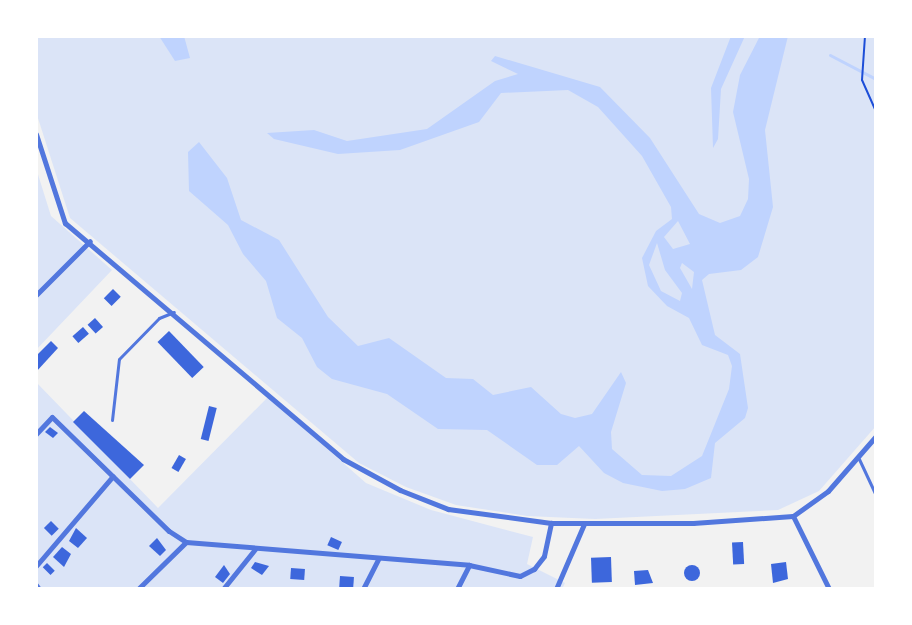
<!DOCTYPE html>
<html>
<head>
<meta charset="utf-8">
<style>
  body { margin:0 }
  #map { position:relative; width:912px; height:625px; overflow:hidden; background:#f2f2f2; font-family:Spectral,serif }
  div>[style] { position:absolute }
  .green>* { inset:0; background:#dbe4f7 }
  .water>* { inset:0; background:#bfd3fe }
  .stream>* { height:3px; margin:-1.5px; padding:0 1.5px; transform-origin:1.5px; border-radius:1.5px; background:#bfd3fe }
  .building>* { inset:0; background:#3d67dc; transform-origin:0 0 }
  .round { border-radius:50% }
  .path>* { height:2px; margin:-1px; padding:0 1px; transform-origin:1px; border-radius:1px; background:#1d4ed8 }
  .service>* { height:3px; margin:-1.5px; padding:0 1.5px; transform-origin:1.5px; border-radius:1.5px; background:#5277de }
  .minor>* { height:5px; margin:-2.5px; padding:0 2.5px; transform-origin:2.5px; border-radius:2.5px; background:#5277de }
  span { translate:-50% -50%; white-space:nowrap; text-align:center; line-height:1.15; -webkit-text-stroke:6px #fff; paint-order:stroke }
  .frame { position:absolute; inset:0; border:38px solid #fff; pointer-events:none }
</style>
</head>
<body>
<div id="map">
  <div class="green">
    <div style="clip-path:polygon(36px 36px,876px 36px,876px 426px,819px 491px,778px 510px,595px 519px,527px 516px,456px 505px,406px 487px,359px 463px,70px 218px,36px 112px)"></div>
    <div style="clip-path:polygon(36px 168px,51px 216px,112px 270px,36px 350px)"></div>
    <div style="clip-path:polygon(36px 382px,158px 508px,268px 397px,366px 483px,431px 510px,533px 537px,527px 564px,565px 583px,562px 589px,36px 589px)"></div>
  </div>
  <div class="water">
    <div style="clip-path:polygon(159px 36px,184px 36px,190px 58px,175px 61px)"></div>
    <div style="clip-path:polygon(731px 36px,745px 36px,721px 89px,718px 139px,713px 148px,711px 88px)"></div>
    <div style="clip-path:polygon(evenodd,760px 36px,788px 36px,765px 130px,773px 207px,758px 257px,741px 270px,709px 274px,702px 280px,715px 335px,740px 354px,748px 408px,745px 418px,715px 443px,711px 478px,685px 489px,662px 491px,623px 483px,604px 473px,579px 446px,557px 465px,537px 465px,487px 430px,438px 429px,387px 394px,332px 379px,317px 367px,302px 338px,277px 318px,266px 281px,243px 254px,228px 225px,189px 191px,188px 152px,199px 142px,227px 178px,241px 220px,279px 240px,328px 317px,358px 346px,389px 338px,446px 378px,473px 379px,493px 395px,531px 387px,561px 414px,575px 418px,592px 414px,621px 372px,626px 383px,611px 432px,612px 449px,642px 475px,671px 476px,702px 456px,729px 389px,732px 366px,728px 355px,702px 345px,689px 318px,667px 306px,648px 286px,642px 258px,656px 231px,672px 219px,671px 207px,642px 156px,598px 107px,568px 90px,501px 93px,479px 122px,400px 150px,338px 154px,274px 139px,267px 133px,314px 130px,347px 141px,427px 129px,495px 81px,518px 74px,491px 61px,495px 56px,600px 87px,650px 138px,699px 214px,720px 223px,740px 216px,748px 199px,749px 179px,733px 112px,740px 75px,760px 36px,678px 221px,690px 244px,673px 249px,664px 237px,678px 221px,760px 36px,657px 243px,665px 270px,682px 293px,680px 301px,661px 291px,649px 265px,657px 243px,760px 36px,682px 263px,694px 272px,692px 289px,680px 268px,682px 263px)"></div>
  </div>
  <div class="stream">
    <div style="left:830px;top:55px;width:52px;rotate:27.6deg"></div>
  </div>
  <div class="building">
    <div style="left:113px;top:289px;width:11px;height:13px;rotate:45deg"></div>
    <div style="left:95px;top:318px;width:12px;height:10px;rotate:48deg"></div>
    <div style="left:83px;top:327px;width:9px;height:14px;rotate:49deg"></div>
    <div style="left:169px;top:331px;width:50px;height:16px;rotate:46deg"></div>
    <div style="clip-path:polygon(51px 341px,58px 348px,36px 372px,36px 356px)"></div>
    <div style="left:209px;top:406px;width:8px;height:34px;rotate:14deg"></div>
    <div style="clip-path:polygon(84px 411px,144px 465px,130px 479px,73px 422px)"></div>
    <div style="clip-path:polygon(50px 427px,58px 433px,53px 438px,45px 432px)"></div>
    <div style="left:179px;top:455px;width:8px;height:15px;rotate:30deg"></div>
    <div style="left:51px;top:521px;width:11px;height:10px;rotate:45deg"></div>
    <div style="clip-path:polygon(76px 528px,87px 538px,78px 548px,69px 541px)"></div>
    <div style="left:331px;top:537px;width:12px;height:9px;rotate:24deg"></div>
    <div style="clip-path:polygon(157px 538px,166px 550px,160px 556px,149px 546px)"></div>
    <div style="left:743px;top:542px;width:22px;height:11px;rotate:87deg"></div>
    <div style="clip-path:polygon(62px 547px,71px 554px,64px 567px,53px 557px)"></div>
    <div style="left:611px;top:557px;width:25px;height:20px;rotate:88deg"></div>
    <div style="clip-path:polygon(255px 562px,269px 566px,262px 575px,251px 568px)"></div>
    <div style="clip-path:polygon(786px 562px,788px 579px,773px 583px,771px 564px)"></div>
    <div style="left:47px;top:563px;width:11px;height:6px;rotate:45deg"></div>
    <div style="clip-path:polygon(224px 565px,230px 574px,223px 583px,215px 577px)"></div>
    <div class="round" style="left:684px;top:565px;width:16px;height:16px"></div>
    <div style="left:291px;top:568px;width:14px;height:11px;rotate:4deg"></div>
    <div style="clip-path:polygon(648px 570px,653px 583px,635px 585px,634px 571px)"></div>
    <div style="left:340px;top:576px;width:14px;height:11px;rotate:4deg"></div>
  </div>
  <div class="path">
    <div style="left:865px;top:36px;width:44px;rotate:93.9deg"></div>
    <div style="left:862px;top:80px;width:35px;rotate:66deg"></div>
  </div>
  <div class="service">
    <div style="left:112px;top:420px;width:61px;rotate:-83.5deg"></div>
    <div style="left:119px;top:359px;width:57px;rotate:-45.7deg"></div>
    <div style="left:159px;top:318px;width:16px;rotate:-22deg"></div>
    <div style="left:859px;top:459px;width:40px;rotate:65deg"></div>
  </div>
  <div class="minor">
    <div style="left:36px;top:134px;width:94px;rotate:72deg"></div>
    <div style="left:65px;top:223px;width:365px;rotate:40.3deg"></div>
    <div style="left:343px;top:459px;width:65px;rotate:28.5deg"></div>
    <div style="left:400px;top:490px;width:52px;rotate:21.6deg"></div>
    <div style="left:448px;top:509px;width:104px;rotate:7.7deg"></div>
    <div style="left:551px;top:523px;width:142px"></div>
    <div style="left:693px;top:523px;width:100px;rotate:-4deg"></div>
    <div style="left:36px;top:295px;width:76px;rotate:-45deg"></div>
    <div style="left:36px;top:434px;width:23px;rotate:-47deg"></div>
    <div style="left:52px;top:417px;width:163px;rotate:44.3deg"></div>
    <div style="left:169px;top:531px;width:20px;rotate:33deg"></div>
    <div style="left:186px;top:542px;width:284px;rotate:4.6deg"></div>
    <div style="left:469px;top:565px;width:52px;rotate:12.2deg"></div>
    <div style="left:520px;top:576px;width:16px;rotate:-27deg"></div>
    <div style="left:534px;top:569px;width:16px;rotate:-52deg"></div>
    <div style="left:544px;top:556px;width:34px;rotate:-78deg"></div>
    <div style="left:793px;top:516px;width:43px;rotate:-35.5deg"></div>
    <div style="left:828px;top:491px;width:73px;rotate:-48.9deg"></div>
    <div style="left:793px;top:516px;width:81px;rotate:63.7deg"></div>
    <div style="left:36px;top:566px;width:118px;rotate:-49.5deg"></div>
    <div style="left:36px;top:585px;width:5px;rotate:53deg"></div>
    <div style="left:138px;top:589px;width:67px;rotate:-44.4deg"></div>
    <div style="left:223px;top:589px;width:51px;rotate:-51.3deg"></div>
    <div style="left:363px;top:589px;width:34px;rotate:-63deg"></div>
    <div style="left:457px;top:589px;width:27px;rotate:-63deg"></div>
    <div style="left:556px;top:589px;width:71px;rotate:-66.7deg"></div>
  </div>
  <div class="frame"></div>
</div>
</body>
</html>
